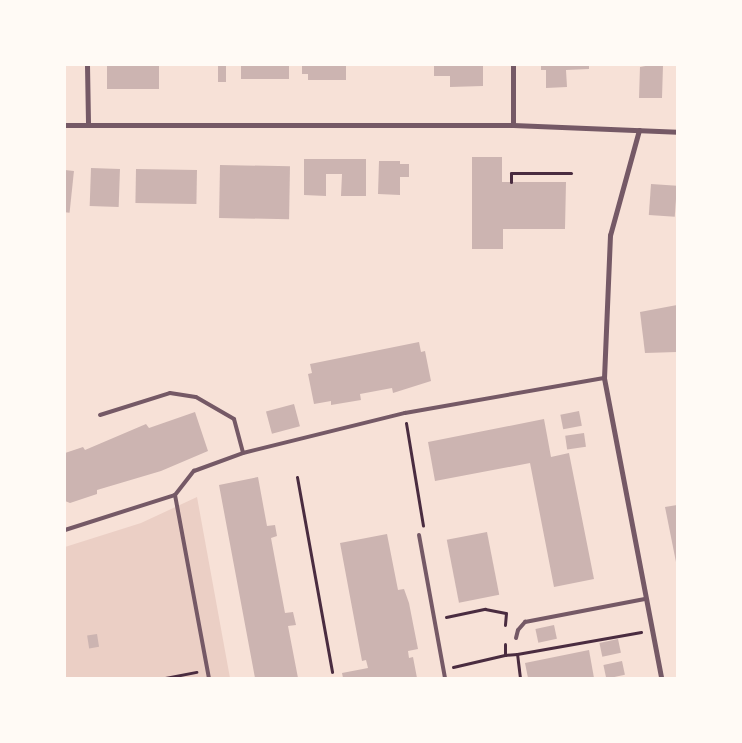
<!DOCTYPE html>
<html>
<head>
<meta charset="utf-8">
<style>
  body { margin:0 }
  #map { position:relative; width:742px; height:743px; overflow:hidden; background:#f7e1d7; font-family:Roboto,sans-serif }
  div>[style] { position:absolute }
  .green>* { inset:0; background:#ebcfc5 }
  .building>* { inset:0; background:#ccb4b1; transform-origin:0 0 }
  .path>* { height:3px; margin:-1.5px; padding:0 1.5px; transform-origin:1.5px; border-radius:1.5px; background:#4a2c40 }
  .service>* { height:4px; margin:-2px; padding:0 2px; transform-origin:2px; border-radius:2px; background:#755966 }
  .minor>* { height:5px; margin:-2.5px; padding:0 2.5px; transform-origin:2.5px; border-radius:2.5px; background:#755966 }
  span { translate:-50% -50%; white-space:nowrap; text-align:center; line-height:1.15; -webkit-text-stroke:4px #fffaf5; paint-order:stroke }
  .frame { position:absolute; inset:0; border:66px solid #fffaf5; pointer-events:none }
</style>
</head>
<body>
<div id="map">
  <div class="green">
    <div style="clip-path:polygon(197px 497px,230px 678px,65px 678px,65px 547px,141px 523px)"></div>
  </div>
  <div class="building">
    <div style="left:107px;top:65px;width:52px;height:24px"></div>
    <div style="left:218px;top:65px;width:8px;height:17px"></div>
    <div style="left:241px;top:65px;width:48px;height:14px"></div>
    <div style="clip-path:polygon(302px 65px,346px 65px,346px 80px,308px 80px,308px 74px,302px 74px)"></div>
    <div style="clip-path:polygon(434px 65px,483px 65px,483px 86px,450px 87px,450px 76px,434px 76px)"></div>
    <div style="clip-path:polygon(541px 65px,589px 65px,589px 69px,566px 70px,567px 87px,546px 88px,546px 70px,541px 70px)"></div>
    <div style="clip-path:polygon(651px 65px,663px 65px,662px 98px,639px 98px,640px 67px)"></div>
    <div style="clip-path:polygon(472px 157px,502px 157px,502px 182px,566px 182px,565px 229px,503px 229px,503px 249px,472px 249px)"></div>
    <div style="clip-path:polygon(304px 159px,366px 159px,366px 196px,341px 196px,342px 174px,326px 174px,326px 196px,304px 195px)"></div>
    <div style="clip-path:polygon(379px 161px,400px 161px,400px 164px,409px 164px,409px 177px,400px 177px,400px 195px,378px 194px)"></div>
    <div style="left:220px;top:165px;width:70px;height:53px;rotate:1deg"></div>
    <div style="left:91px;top:168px;width:29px;height:38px;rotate:2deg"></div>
    <div style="left:136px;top:169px;width:61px;height:34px;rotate:1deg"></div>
    <div style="left:65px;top:170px;width:9px;height:42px;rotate:6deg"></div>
    <div style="left:651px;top:184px;width:26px;height:31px;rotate:4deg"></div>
    <div style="clip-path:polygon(677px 305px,677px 352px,645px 353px,640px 312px)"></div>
    <div style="clip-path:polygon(419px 342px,421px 352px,425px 351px,431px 381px,393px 393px,392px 388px,360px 394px,361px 400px,331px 405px,331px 401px,314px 404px,308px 374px,312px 373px,310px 364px)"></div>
    <div style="left:294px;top:404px;width:23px;height:29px;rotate:75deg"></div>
    <div style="left:579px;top:411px;width:15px;height:19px;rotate:79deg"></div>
    <div style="clip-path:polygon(195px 412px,208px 451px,161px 471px,97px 490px,97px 494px,70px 503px,65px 501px,65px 453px,83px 447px,85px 450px,146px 424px,149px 428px)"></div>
    <div style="clip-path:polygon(544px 419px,551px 457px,569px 453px,594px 579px,554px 587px,530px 463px,435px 481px,428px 442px)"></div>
    <div style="left:584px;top:433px;width:14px;height:19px;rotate:82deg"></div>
    <div style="clip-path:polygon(258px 477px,267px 526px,275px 525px,277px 536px,271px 538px,285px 613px,293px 612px,296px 625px,288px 626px,298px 678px,255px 678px,219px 485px)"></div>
    <div style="clip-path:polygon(677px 505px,677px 562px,676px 562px,665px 507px)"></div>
    <div style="left:487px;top:532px;width:64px;height:41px;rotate:79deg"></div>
    <div style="clip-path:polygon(387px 534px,398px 590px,404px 589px,409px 603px,418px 649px,408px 651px,409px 658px,413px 657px,417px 678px,343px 678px,342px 673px,368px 668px,366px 660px,362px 661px,340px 543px)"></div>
    <div style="left:554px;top:625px;width:14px;height:19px;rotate:78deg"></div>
    <div style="left:97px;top:634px;width:13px;height:10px;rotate:81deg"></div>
    <div style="left:618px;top:639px;width:14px;height:19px;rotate:78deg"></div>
    <div style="clip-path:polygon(589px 650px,594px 678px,528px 678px,525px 663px)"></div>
    <div style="left:622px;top:661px;width:14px;height:19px;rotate:78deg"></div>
  </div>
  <div class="path">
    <div style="left:511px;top:182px;width:9px;rotate:-90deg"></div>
    <div style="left:511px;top:173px;width:60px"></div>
    <div style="left:406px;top:423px;width:104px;rotate:80.6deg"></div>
    <div style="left:297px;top:477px;width:198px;rotate:79.8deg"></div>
    <div style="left:446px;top:617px;width:40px;rotate:-12deg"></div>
    <div style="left:485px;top:609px;width:21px;rotate:11deg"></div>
    <div style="left:506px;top:613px;width:12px;rotate:95deg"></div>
    <div style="left:505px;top:655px;width:12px;rotate:-5deg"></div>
    <div style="left:453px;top:667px;width:53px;rotate:-13deg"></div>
    <div style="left:505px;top:655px;width:11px;rotate:-90deg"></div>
    <div style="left:165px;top:678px;width:32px;rotate:-11deg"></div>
    <div style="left:520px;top:678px;width:24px;rotate:-97deg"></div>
    <div style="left:517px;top:654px;width:126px;rotate:-10.1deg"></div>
  </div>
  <div class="service">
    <div style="left:100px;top:415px;width:73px;rotate:-17.4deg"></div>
    <div style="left:170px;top:393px;width:26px;rotate:9deg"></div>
    <div style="left:196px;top:397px;width:44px;rotate:30.1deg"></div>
    <div style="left:234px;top:419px;width:35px;rotate:75deg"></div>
    <div style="left:175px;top:495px;width:186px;rotate:79.5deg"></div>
    <div style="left:65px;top:530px;width:115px;rotate:-17.7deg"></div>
    <div style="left:175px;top:495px;width:31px;rotate:-52deg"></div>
    <div style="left:194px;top:471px;width:52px;rotate:-20.2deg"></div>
    <div style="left:243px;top:453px;width:167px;rotate:-13.9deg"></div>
    <div style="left:405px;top:413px;width:202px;rotate:-10deg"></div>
    <div style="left:419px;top:535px;width:145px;rotate:79.7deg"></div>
    <div style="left:516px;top:638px;width:8px;rotate:-76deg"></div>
    <div style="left:518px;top:630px;width:11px;rotate:-49deg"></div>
    <div style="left:525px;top:622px;width:122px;rotate:-10.9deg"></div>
  </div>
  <div class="minor">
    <div style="left:87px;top:65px;width:60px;rotate:89deg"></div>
    <div style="left:513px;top:65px;width:60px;rotate:90deg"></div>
    <div style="left:65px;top:125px;width:448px"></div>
    <div style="left:513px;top:125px;width:164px;rotate:2.4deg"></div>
    <div style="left:639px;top:130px;width:109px;rotate:105.4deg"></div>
    <div style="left:610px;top:235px;width:143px;rotate:92.4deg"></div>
    <div style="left:604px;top:378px;width:305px;rotate:79.2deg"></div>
  </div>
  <div class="frame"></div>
</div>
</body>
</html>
